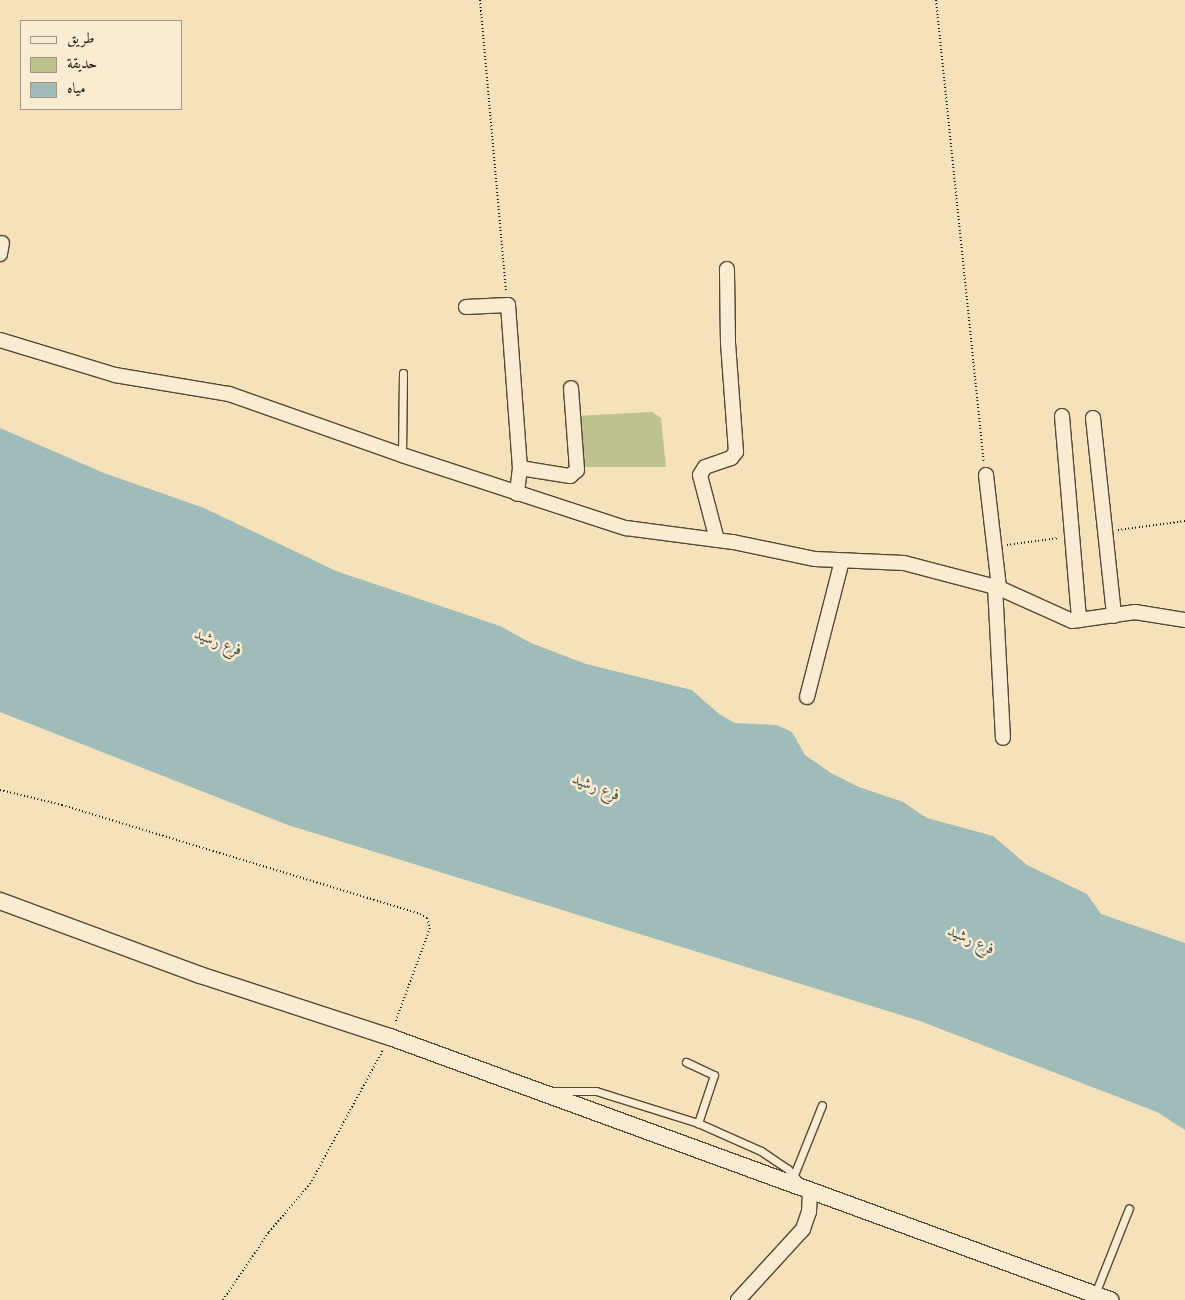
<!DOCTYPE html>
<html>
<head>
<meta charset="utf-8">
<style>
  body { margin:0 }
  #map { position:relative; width:1185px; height:1300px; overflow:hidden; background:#f6e2ba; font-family:"Old Standard TT",Amiri,serif }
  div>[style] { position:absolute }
  .green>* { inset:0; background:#bdc38f }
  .water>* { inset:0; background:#9fbcb8 }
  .path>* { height:2px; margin-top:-1px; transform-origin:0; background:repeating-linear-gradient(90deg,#201405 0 1px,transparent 0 3.5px) }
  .roads { filter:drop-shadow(1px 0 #564832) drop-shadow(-1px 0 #564832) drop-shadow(0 1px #564832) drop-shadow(0 -1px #564832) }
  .service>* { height:7px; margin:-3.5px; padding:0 3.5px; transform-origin:3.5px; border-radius:3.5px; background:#f9ecd2 }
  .minor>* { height:14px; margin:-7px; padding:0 7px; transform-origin:7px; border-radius:7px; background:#f9ecd2 }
  .tertiary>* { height:16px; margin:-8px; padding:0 8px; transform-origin:8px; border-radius:8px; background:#f9ecd2 }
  span { translate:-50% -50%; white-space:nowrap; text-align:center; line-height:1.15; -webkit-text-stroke:5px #f9ecd2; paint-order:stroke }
  .water-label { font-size:16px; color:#4c4f44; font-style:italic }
  .legend { position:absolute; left:20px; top:20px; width:162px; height:90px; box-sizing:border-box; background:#f9ecd2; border:1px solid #a29680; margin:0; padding:6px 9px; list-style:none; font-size:15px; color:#201405 }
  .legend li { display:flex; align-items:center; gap:10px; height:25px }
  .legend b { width:25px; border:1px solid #a29680 }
</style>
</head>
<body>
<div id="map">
  <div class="green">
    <div style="clip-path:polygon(652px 412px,661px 418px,666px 467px,578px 467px,575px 416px)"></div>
  </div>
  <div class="water">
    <div style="clip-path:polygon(0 428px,104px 473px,204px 508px,336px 571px,500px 626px,531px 643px,586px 664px,692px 690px,719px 714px,735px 723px,776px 725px,786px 729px,792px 732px,805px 755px,831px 773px,859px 787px,903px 802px,927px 818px,993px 836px,1027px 865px,1087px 894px,1101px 914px,1185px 943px,1185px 1130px,1157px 1112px,920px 1021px,288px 825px,0 712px)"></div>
  </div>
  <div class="path">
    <div style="left:480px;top:0;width:292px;rotate:84.9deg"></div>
    <div style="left:936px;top:0;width:465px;rotate:84.1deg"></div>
    <div style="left:1118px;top:530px;width:68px;rotate:-7.7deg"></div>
    <div style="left:1007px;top:545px;width:52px;rotate:-7.7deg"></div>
    <div style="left:0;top:790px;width:64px;rotate:13.6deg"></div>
    <div style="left:62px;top:805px;width:374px;rotate:16.9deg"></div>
    <div style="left:420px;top:914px;width:8px;rotate:30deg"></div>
    <div style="left:427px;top:918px;width:10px;rotate:73deg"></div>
    <div style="left:430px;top:928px;width:101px;rotate:110.2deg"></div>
    <div style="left:223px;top:1300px;width:82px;rotate:-55.9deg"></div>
    <div style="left:269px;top:1232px;width:63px;rotate:-49.5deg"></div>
    <div style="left:310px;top:1184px;width:153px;rotate:-61.4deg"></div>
  </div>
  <div class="roads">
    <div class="service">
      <div style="left:402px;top:455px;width:82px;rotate:-89.3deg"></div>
      <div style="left:686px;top:1062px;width:31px;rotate:25deg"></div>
      <div style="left:714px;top:1075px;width:51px;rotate:108.4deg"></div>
      <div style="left:552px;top:1091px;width:44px"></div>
      <div style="left:596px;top:1091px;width:107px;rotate:17.4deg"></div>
      <div style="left:698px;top:1123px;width:69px;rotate:24deg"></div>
      <div style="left:761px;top:1151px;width:32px;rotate:34deg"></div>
      <div style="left:788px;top:1169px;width:20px;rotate:49deg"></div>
      <div style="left:794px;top:1175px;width:75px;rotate:-68.2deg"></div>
      <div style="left:1095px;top:1294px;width:92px;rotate:-68.4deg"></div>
    </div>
    <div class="minor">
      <div style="left:0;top:254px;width:11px;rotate:-80deg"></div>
      <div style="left:466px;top:307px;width:42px;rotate:-2.7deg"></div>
      <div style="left:508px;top:305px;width:163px;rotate:85.8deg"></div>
      <div style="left:520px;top:468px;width:26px;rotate:97deg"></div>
      <div style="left:0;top:340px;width:120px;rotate:16.9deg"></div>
      <div style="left:115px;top:375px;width:116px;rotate:9.5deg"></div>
      <div style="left:229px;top:394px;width:183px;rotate:19.4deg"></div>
      <div style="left:402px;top:455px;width:236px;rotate:18.1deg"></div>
      <div style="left:626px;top:528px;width:108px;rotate:7.5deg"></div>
      <div style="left:733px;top:542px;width:84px;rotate:11.7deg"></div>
      <div style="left:815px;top:559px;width:89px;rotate:2.6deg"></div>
      <div style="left:904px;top:563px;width:98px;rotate:14.7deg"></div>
      <div style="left:999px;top:588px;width:80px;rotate:24.3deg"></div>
      <div style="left:1072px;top:621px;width:64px;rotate:-8.1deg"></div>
      <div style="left:1135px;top:612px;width:51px;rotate:9.1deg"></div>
      <div style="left:1062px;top:416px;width:205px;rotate:85.2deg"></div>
      <div style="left:1093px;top:418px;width:199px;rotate:83.9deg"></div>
      <div style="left:520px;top:468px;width:51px;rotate:9.1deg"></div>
      <div style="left:570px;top:476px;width:9px;rotate:-41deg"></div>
      <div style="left:577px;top:470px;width:82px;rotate:-94.2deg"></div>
      <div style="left:986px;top:475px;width:114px;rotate:83.4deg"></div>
      <div style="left:717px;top:540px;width:67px;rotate:-104.7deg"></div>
      <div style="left:700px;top:475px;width:9px;rotate:-58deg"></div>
      <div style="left:705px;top:467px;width:28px;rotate:-19deg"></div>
      <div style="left:731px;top:458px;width:8px;rotate:-50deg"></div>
      <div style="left:736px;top:452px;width:109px;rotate:-94.2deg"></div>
      <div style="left:728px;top:343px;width:74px;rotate:-90.8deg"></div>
      <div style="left:995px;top:586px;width:152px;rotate:87deg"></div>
      <div style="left:807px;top:697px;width:140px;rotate:-75.6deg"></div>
      <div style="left:738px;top:1300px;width:96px;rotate:-47.5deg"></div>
      <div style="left:803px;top:1229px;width:18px;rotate:-71deg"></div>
      <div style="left:809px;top:1212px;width:21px;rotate:-87deg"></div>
    </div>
    <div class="tertiary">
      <div style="left:0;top:901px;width:213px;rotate:20.3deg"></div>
      <div style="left:200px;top:975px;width:200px;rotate:18.1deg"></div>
      <div style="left:390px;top:1037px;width:767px;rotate:20.07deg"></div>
    </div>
  </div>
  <div class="water-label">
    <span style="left:218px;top:643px;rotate:21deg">فرع رشيد</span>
    <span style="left:596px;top:788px;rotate:21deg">فرع رشيد</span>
    <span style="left:971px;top:941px;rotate:24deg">فرع رشيد</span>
  </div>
  <ul class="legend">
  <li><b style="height:6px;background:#f9ecd2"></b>طريق</li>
  <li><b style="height:14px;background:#bdc38f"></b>حديقة</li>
  <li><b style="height:14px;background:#9fbcb8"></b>مياه</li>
  </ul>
</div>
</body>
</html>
